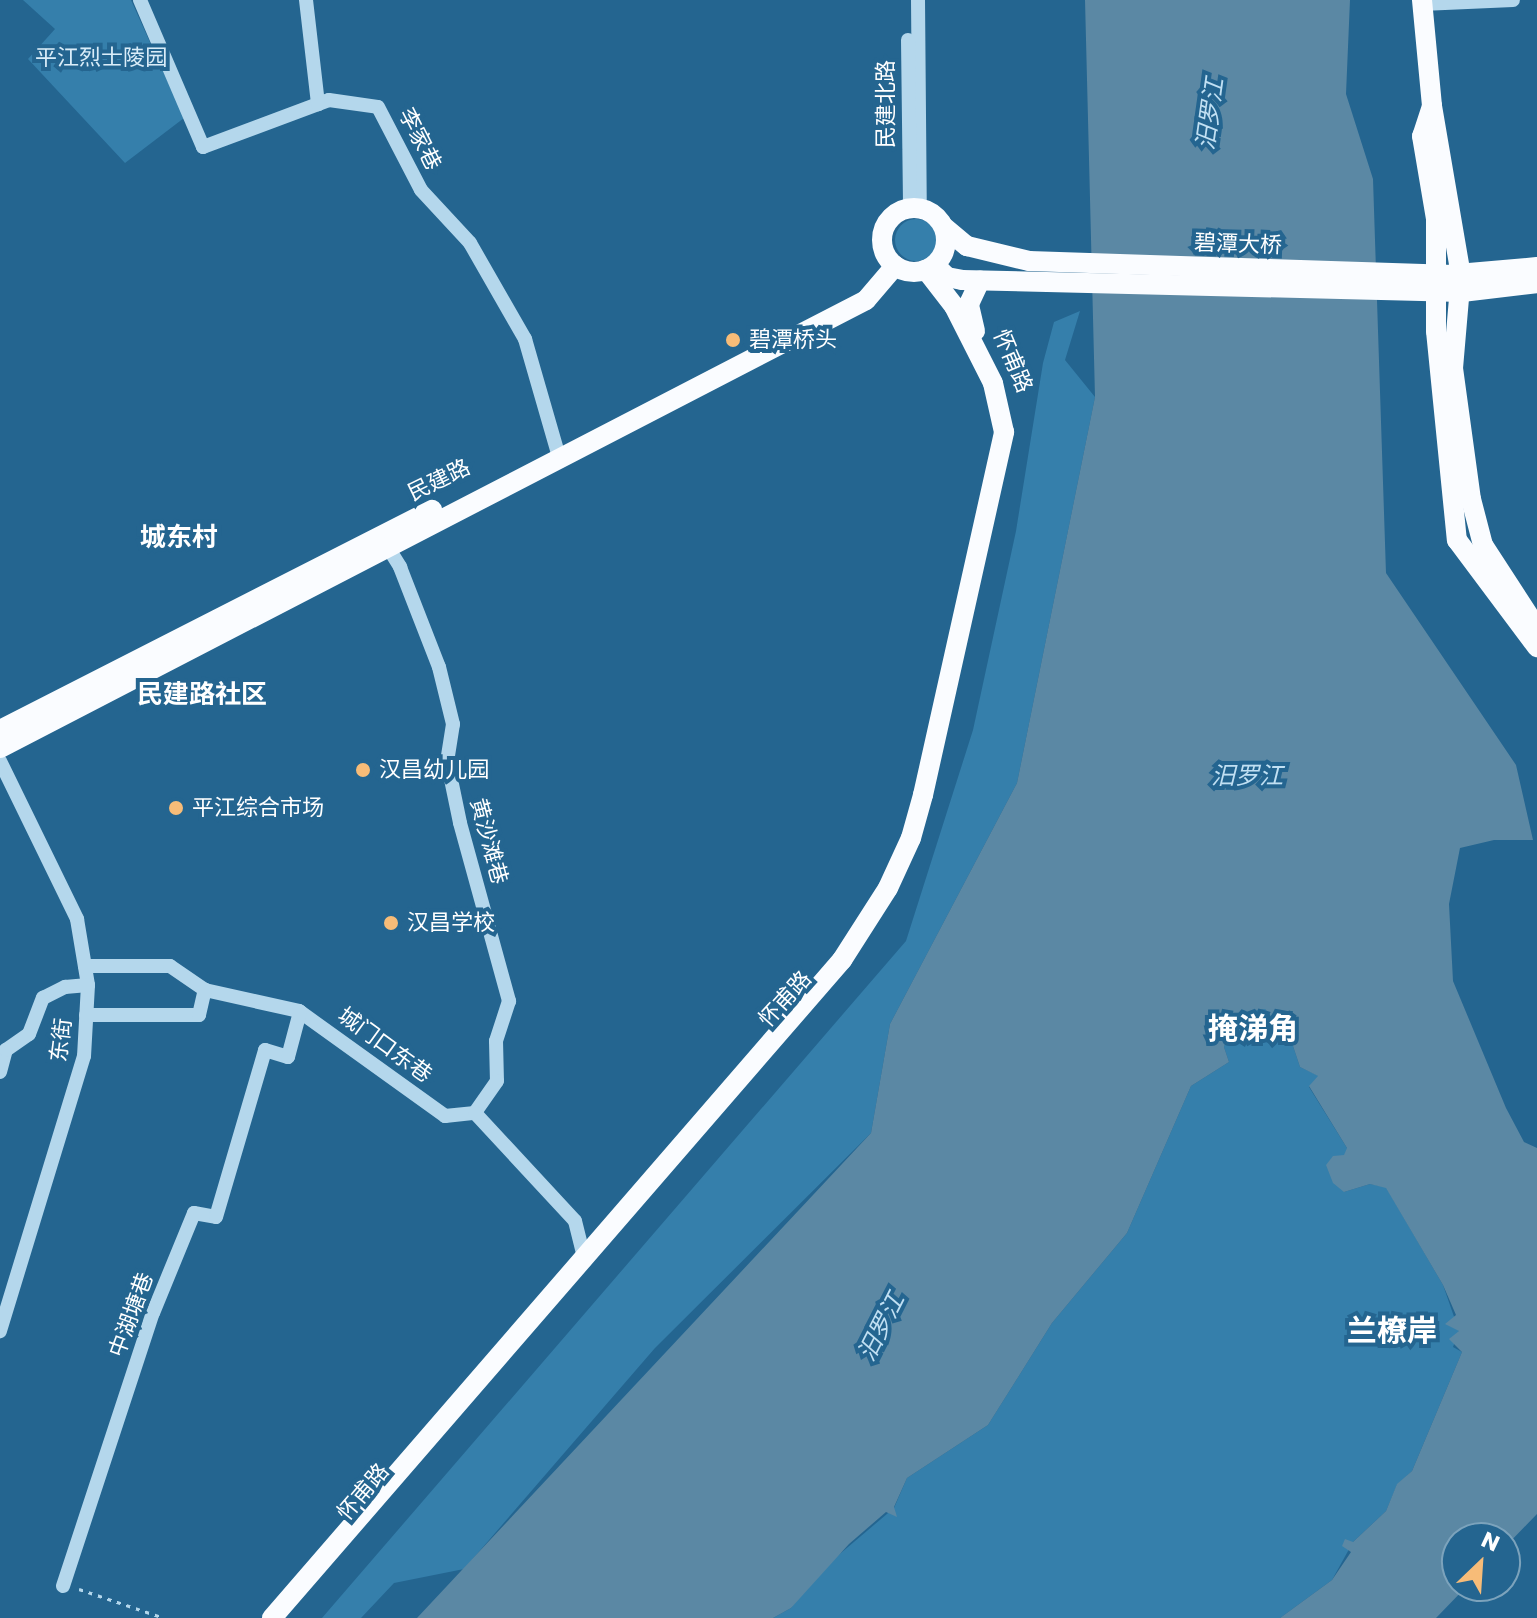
<!DOCTYPE html>
<html>
<head>
<meta charset="utf-8">
<style>
  body { margin:0 }
  #map { position:relative; width:1537px; height:1618px; overflow:hidden; background:#246590; font-family:Poppins,"Noto Sans SC",sans-serif }
  div>[style] { position:absolute }
  .green>* { inset:0; background:#357fab }
  .round { border-radius:50% }
  .water>* { inset:0; background:#5b88a4 }
  .path>* { height:3px; margin-top:-1.5px; transform-origin:0; background:repeating-linear-gradient(90deg,#b4d7ec 0 4px,transparent 0 10px) }
  .minor>* { height:14px; margin:-7px; padding:0 7px; transform-origin:7px; border-radius:7px; background:#b4d7ec }
  .major>* { height:20px; margin:-10px; padding:0 10px; transform-origin:10px; border-radius:10px; background:#fafcff }
  .major>.ring { margin:-10px; padding:0; box-sizing:content-box; background:none; border:20px solid #fafcff; border-radius:50% }
  .dots>* { width:22px; height:22px; translate:-50% -50%; box-sizing:border-box; border:4px solid #246590; border-radius:50% }
  span { translate:-50% -50%; white-space:nowrap; text-align:center; line-height:1.15; -webkit-text-stroke:8px #246590; paint-order:stroke }
  .park-label { font-size:22px; color:#daedf9 }
  .street-label { font-size:22px; color:#fff }
  .poi-label { font-size:22px; color:#fff }
  .left { translate:0 -50%; text-align:left }
  .water-label { font-size:24px; color:#c1e0f3; font-style:italic }
  .quarter-label { font-size:26px; color:#fff; font-weight:700 }
  .district-label { font-size:30px; color:#fff; font-weight:700 }
  .north { position:absolute; left:1441px; top:1522px; width:80px; height:80px; box-sizing:border-box; background:#246590; border:2px solid #7ca3bc; border-radius:50%; rotate:25deg; font-size:22px; font-weight:700; line-height:32px; text-align:center; color:#fff }
  .north::after { content:''; display:block; margin:auto; width:28px; height:36px; background:#f7bc78; clip-path:polygon(50% 0,100% 100%,50% 72%,0 100%) }
</style>
</head>
<body>
<div id="map">
  <div class="green">
    <div style="clip-path:polygon(23px 0,131px 0,184px 118px,125px 163px,28px 59px,55px 29px)"></div>
    <div class="round" style="left:895px;top:219px;width:42px;height:42px"></div>
    <div style="clip-path:polygon(1080px 311px,1065px 360px,1095px 397px,1017px 783px,890px 1024px,871px 1133px,655px 1348px,464px 1569px,394px 1583px,361px 1618px,322px 1618px,906px 941px,973px 730px,1016px 531px,1043px 363px,1054px 322px)"></div>
    <div style="clip-path:polygon(1265px 1009px,1292px 1043px,1300px 1067px,1319px 1076px,1309px 1087px,1347px 1148px,1344px 1192px,1370px 1184px,1386px 1187px,1443px 1285px,1459px 1331px,1453px 1347px,1462px 1352px,1412px 1471px,1397px 1485px,1386px 1511px,1353px 1542px,1332px 1580px,1280px 1618px,773px 1618px,791px 1608px,815px 1575px,894px 1508px,907px 1478px,988px 1425px,1052px 1323px,1127px 1233px,1191px 1086px,1229px 1062px,1224px 1047px,1236px 1014px)"></div>
  </div>
  <div class="water">
    <div style="clip-path:polygon(1085px 0,1350px 0,1346px 94px,1373px 179px,1386px 573px,1516px 765px,1533px 840px,1494px 840px,1460px 848px,1449px 904px,1453px 981px,1506px 1108px,1524px 1142px,1537px 1148px,1537px 1514px,1505px 1547px,1505px 1538px,1457px 1538px,1457px 1586px,1467px 1586px,1436px 1618px,1280px 1618px,1332px 1580px,1351px 1552px,1342px 1546px,1345px 1539px,1353px 1542px,1386px 1511px,1397px 1484px,1412px 1471px,1462px 1352px,1449px 1339px,1459px 1331px,1445px 1324px,1456px 1315px,1443px 1285px,1386px 1188px,1370px 1184px,1344px 1192px,1333px 1183px,1326px 1165px,1333px 1156px,1344px 1155px,1347px 1148px,1309px 1086px,1318px 1076px,1300px 1067px,1292px 1043px,1265px 1009px,1236px 1014px,1224px 1047px,1229px 1062px,1191px 1086px,1127px 1233px,1052px 1323px,988px 1425px,907px 1478px,894px 1507px,897px 1517px,886px 1512px,849px 1544px,791px 1608px,773px 1618px,417px 1618px,871px 1133px,890px 1024px,1017px 783px,1095px 397px)"></div>
  </div>
  <div class="path">
    <div style="left:79px;top:1589px;width:90px;rotate:18.8deg"></div>
  </div>
  <div class="minor">
    <div style="left:140px;top:0;width:160px;rotate:66.8deg"></div>
    <div style="left:203px;top:147px;width:134px;rotate:-20.5deg"></div>
    <div style="left:329px;top:100px;width:49px;rotate:8.1deg"></div>
    <div style="left:378px;top:107px;width:93px;rotate:62.6deg"></div>
    <div style="left:421px;top:190px;width:72px;rotate:47.2deg"></div>
    <div style="left:470px;top:243px;width:111px;rotate:60.2deg"></div>
    <div style="left:525px;top:339px;width:116px;rotate:73.9deg"></div>
    <div style="left:306px;top:0;width:105px;rotate:83.4deg"></div>
    <div style="left:918px;top:0;width:209px;rotate:89.5deg"></div>
    <div style="left:1422px;top:4px;width:91px;rotate:-2.5deg"></div>
    <div style="left:908px;top:40px;width:169px;rotate:89.3deg"></div>
    <div style="left:384px;top:541px;width:31px;rotate:58deg"></div>
    <div style="left:400px;top:567px;width:107px;rotate:68.7deg"></div>
    <div style="left:439px;top:667px;width:59px;rotate:76.2deg"></div>
    <div style="left:453px;top:724px;width:36px;rotate:99deg"></div>
    <div style="left:447px;top:760px;width:64px;rotate:78.3deg"></div>
    <div style="left:460px;top:823px;width:185px;rotate:74.6deg"></div>
    <div style="left:509px;top:1001px;width:42px;rotate:108deg"></div>
    <div style="left:496px;top:1041px;width:40px;rotate:88.6deg"></div>
    <div style="left:497px;top:1081px;width:39px;rotate:125deg"></div>
    <div style="left:0;top:761px;width:176px;rotate:64deg"></div>
    <div style="left:77px;top:919px;width:67px;rotate:80.5deg"></div>
    <div style="left:88px;top:985px;width:71px;rotate:93.2deg"></div>
    <div style="left:84px;top:1056px;width:288px;rotate:107deg"></div>
    <div style="left:85px;top:966px;width:85px"></div>
    <div style="left:170px;top:966px;width:42px;rotate:34.4deg"></div>
    <div style="left:205px;top:990px;width:96px;rotate:12.6deg"></div>
    <div style="left:299px;top:1011px;width:180px;rotate:35.7deg"></div>
    <div style="left:445px;top:1116px;width:30px;rotate:-6deg"></div>
    <div style="left:475px;top:1113px;width:147px;rotate:47.2deg"></div>
    <div style="left:575px;top:1221px;width:41px;rotate:76deg"></div>
    <div style="left:86px;top:1015px;width:113px"></div>
    <div style="left:199px;top:1015px;width:26px;rotate:-77deg"></div>
    <div style="left:0;top:1072px;width:23px;rotate:-75deg"></div>
    <div style="left:6px;top:1050px;width:28px;rotate:-35deg"></div>
    <div style="left:29px;top:1034px;width:39px;rotate:-69deg"></div>
    <div style="left:43px;top:998px;width:25px;rotate:-27deg"></div>
    <div style="left:65px;top:987px;width:23px;rotate:-5deg"></div>
    <div style="left:63px;top:1586px;width:287px;rotate:-71.8deg"></div>
    <div style="left:153px;top:1313px;width:108px;rotate:-67.7deg"></div>
    <div style="left:194px;top:1213px;width:22px;rotate:10deg"></div>
    <div style="left:216px;top:1217px;width:174px;rotate:-73.6deg"></div>
    <div style="left:265px;top:1050px;width:24px;rotate:17deg"></div>
    <div style="left:288px;top:1057px;width:47px;rotate:-75.1deg"></div>
  </div>
  <div class="major">
    <div style="left:1422px;top:0;width:106px;rotate:84.6deg"></div>
    <div style="left:1432px;top:106px;width:171px;rotate:80.3deg"></div>
    <div style="left:1461px;top:275px;width:93px;rotate:94.9deg"></div>
    <div style="left:1453px;top:368px;width:132px;rotate:82.2deg"></div>
    <div style="left:1471px;top:499px;width:48px;rotate:75.4deg"></div>
    <div style="left:1483px;top:545px;width:99px;rotate:57deg"></div>
    <div style="left:1432px;top:106px;width:32px;rotate:108deg"></div>
    <div style="left:1422px;top:136px;width:84px;rotate:80.4deg"></div>
    <div style="left:1436px;top:219px;width:112px;rotate:90deg"></div>
    <div style="left:1436px;top:331px;width:210px;rotate:84.3deg"></div>
    <div style="left:1457px;top:540px;width:134px;rotate:53.2deg"></div>
    <div class="ring" style="left:882px;top:208px;width:44px;height:44px"></div>
    <div style="left:944px;top:227px;width:30px;rotate:40deg"></div>
    <div style="left:967px;top:246px;width:64px;rotate:13.6deg"></div>
    <div style="left:1029px;top:261px;width:417px;rotate:1.9deg"></div>
    <div style="left:1446px;top:275px;width:91px;rotate:-5deg"></div>
    <div style="left:935px;top:265px;width:17px;rotate:45deg"></div>
    <div style="left:947px;top:277px;width:15px;rotate:11deg"></div>
    <div style="left:962px;top:280px;width:500px;rotate:1.37deg"></div>
    <div style="left:1462px;top:292px;width:76px;rotate:-6.8deg"></div>
    <div style="left:975px;top:331px;width:28px;rotate:-103deg"></div>
    <div style="left:969px;top:304px;width:26px;rotate:-65deg"></div>
    <div style="left:0;top:730px;width:485px;rotate:-27deg"></div>
    <div style="left:0;top:748px;width:975px;rotate:-27.35deg"></div>
    <div style="left:866px;top:300px;width:45px;rotate:-49.5deg"></div>
    <div style="left:272px;top:1618px;width:871px;rotate:-49.1deg"></div>
    <div style="left:842px;top:960px;width:85px;rotate:-57.4deg"></div>
    <div style="left:888px;top:888px;width:55px;rotate:-65.3deg"></div>
    <div style="left:911px;top:838px;width:45px;rotate:-74.4deg"></div>
    <div style="left:923px;top:795px;width:372px;rotate:-77.4deg"></div>
    <div style="left:1004px;top:432px;width:50px;rotate:-102.7deg"></div>
    <div style="left:993px;top:383px;width:86px;rotate:-116.9deg"></div>
    <div style="left:954px;top:306px;width:46px;rotate:-127.9deg"></div>
  </div>
  <div class="dots">
    <div style="left:733px;top:340px;background:#f7bc78"></div>
    <div style="left:363px;top:770px;background:#f7bc78"></div>
    <div style="left:176px;top:808px;background:#f7bc78"></div>
    <div style="left:391px;top:923px;background:#f7bc78"></div>
  </div>
  <div class="park-label">
    <span style="left:101px;top:58px">平江烈士陵园</span>
  </div>
  <div class="street-label">
    <span style="left:886px;top:104px;rotate:-90deg">民建北路</span>
    <span style="left:420px;top:139px;rotate:63deg">李家巷</span>
    <span style="left:1238px;top:244px;rotate:2deg">碧潭大桥</span>
    <span style="left:1013px;top:361px;rotate:67deg">怀甫路</span>
    <span style="left:439px;top:480px;rotate:-26deg">民建路</span>
    <span style="left:489px;top:841px;rotate:75deg">黄沙滩巷</span>
    <span style="left:785px;top:999px;rotate:-48deg">怀甫路</span>
    <span style="left:61px;top:1040px;rotate:-83deg">东街</span>
    <span style="left:385px;top:1045px;rotate:36deg">城门口东巷</span>
    <span style="left:131px;top:1315px;rotate:-70deg">中湖塘巷</span>
    <span style="left:363px;top:1492px;rotate:-50deg">怀甫路</span>
  </div>
  <div class="poi-label">
    <span class="left" style="left:749px;top:340px">碧潭桥头</span>
    <span class="left" style="left:379px;top:770px">汉昌幼儿园</span>
    <span class="left" style="left:192px;top:808px">平江综合市场</span>
    <span class="left" style="left:407px;top:923px">汉昌学校</span>
  </div>
  <div class="water-label">
    <span style="left:1210px;top:114px;rotate:-82deg">汨罗江</span>
    <span style="left:1247px;top:776px">汨罗江</span>
    <span style="left:881px;top:1327px;rotate:-63deg">汨罗江</span>
  </div>
  <div class="quarter-label">
    <span style="left:179px;top:538px">城东村</span>
    <span style="left:202px;top:695px">民建路社区</span>
  </div>
  <div class="district-label">
    <span style="left:1253px;top:1029px">掩涕角</span>
    <span style="left:1392px;top:1331px">兰橑岸</span>
  </div>
  <div class="north">N</div>
</div>
</body>
</html>
